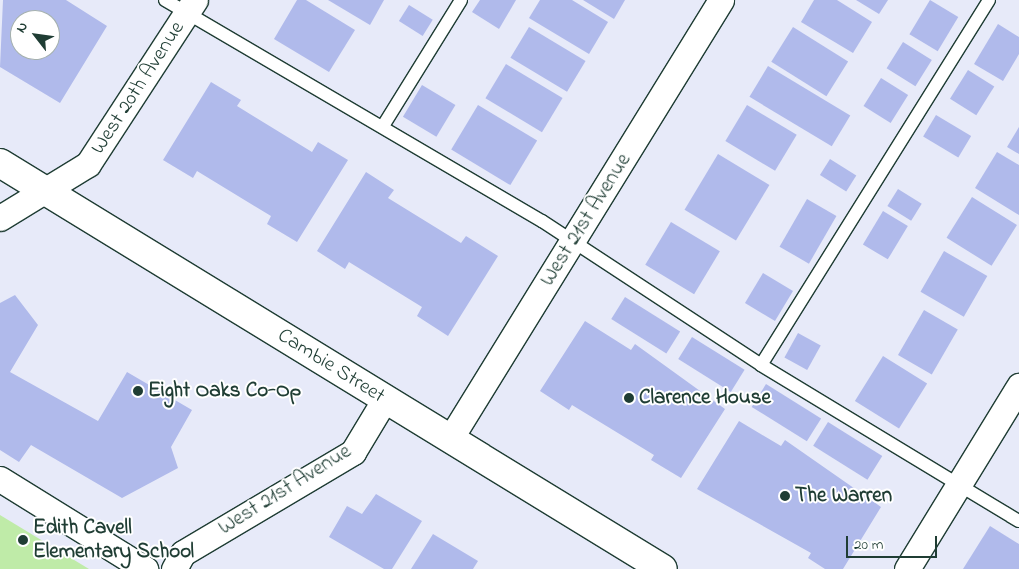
<!DOCTYPE html>
<html>
<head>
<meta charset="utf-8">
<style>
  body { margin:0 }
  #map { position:relative; width:1019px; height:569px; overflow:hidden; background:#e7eaf9; font-family:"Indie Flower",sans-serif }
  div>[style] { position:absolute }
  .green>* { inset:0; background:#bfeba8 }
  .building>* { inset:0; background:#b0baeb; transform-origin:0 0 }
  .roads { filter:drop-shadow(1px 0 #1f3d34) drop-shadow(-1px 0 #1f3d34) drop-shadow(0 1px #1f3d34) drop-shadow(0 -1px #1f3d34) }
  .lane>* { height:12px; margin:-6px; padding:0 6px; transform-origin:6px; border-radius:6px; background:#fff }
  .street>* { height:25px; margin:-12.5px; padding:0 12.5px; transform-origin:12.5px; border-radius:12.5px; background:#fff }
  .secondary>* { height:28px; margin:-14px; padding:0 14px; transform-origin:14px; border-radius:14px; background:#fff }
  .dots>* { width:14px; height:14px; translate:-50% -50%; box-sizing:border-box; border:2px solid #fff; border-radius:50% }
  span { translate:-50% -50%; white-space:nowrap; text-align:center; line-height:1.15; -webkit-text-stroke:4px #fff; paint-order:stroke }
  .street-label { font-size:21px; color:#1f3d34 }
  .poi-label { font-size:21px; color:#1f3d34; font-weight:700 }
  .left { translate:0 -50%; text-align:left }
  .north { position:absolute; left:10px; top:10px; width:50px; height:50px; box-sizing:border-box; background:#fff; border:1px solid #a5b1ae; border-radius:50%; rotate:300deg; font-size:14px; font-weight:700; line-height:20px; text-align:center; color:#1f3d34 }
  .north::after { content:''; display:block; margin:auto; width:18px; height:22px; background:#1f3d34; clip-path:polygon(50% 0,100% 100%,50% 72%,0 100%) }
  .scale { position:absolute; left:846px; top:536px; width:91px; height:22px; box-sizing:border-box; border:2px solid #1f3d34; border-top:0; padding-left:6px; font-size:15px; line-height:18px; white-space:nowrap; color:#1f3d34; -webkit-text-stroke:4px #fff; paint-order:stroke }
</style>
</head>
<body>
<div id="map">
  <div class="green">
    <div style="clip-path:polygon(0 515px,89px 569px,0 569px)"></div>
  </div>
  <div class="building">
    <div style="clip-path:polygon(evenodd,3px 0,66px 0,107px 26px,60px 103px,0 67px,3px 0,20px 20px,50px 20px,50px 50px,20px 50px,20px 20px)"></div>
    <div style="clip-path:polygon(297px 0,306px 0,355px 30px,329px 72px,274px 39px)"></div>
    <div style="clip-path:polygon(328px 0,384px 0,370px 25px)"></div>
    <div style="clip-path:polygon(480px 0,516px 0,499px 29px,472px 12px)"></div>
    <div style="clip-path:polygon(540px 0,572px 0,608px 22px,589px 54px,529px 18px)"></div>
    <div style="clip-path:polygon(583px 0,625px 0,614px 19px)"></div>
    <div style="clip-path:polygon(814px 0,837px 0,872px 22px,853px 53px,801px 22px)"></div>
    <div style="clip-path:polygon(856px 0,888px 0,879px 14px)"></div>
    <div style="left:930px;top:0;width:33px;height:40px;rotate:31deg"></div>
    <div style="left:409px;top:5px;width:28px;height:19px;rotate:32deg"></div>
    <div style="clip-path:polygon(998px 24px,1019px 37px,1019px 54px,1003px 81px,974px 64px)"></div>
    <div style="left:529px;top:27px;width:66px;height:36px;rotate:31deg"></div>
    <div style="left:793px;top:27px;width:65px;height:41px;rotate:32deg"></div>
    <div style="left:903px;top:42px;width:34px;height:31px;rotate:32deg"></div>
    <div style="left:506px;top:64px;width:66px;height:40px;rotate:31deg"></div>
    <div style="left:768px;top:66px;width:96px;height:36px;rotate:31deg"></div>
    <div style="left:968px;top:70px;width:31px;height:34px;rotate:32deg"></div>
    <div style="left:881px;top:78px;width:32px;height:33px;rotate:32deg"></div>
    <div style="clip-path:polygon(211px 82px,241px 100px,237px 106px,312px 152px,318px 142px,348px 160px,297px 242px,267px 224px,271px 216px,197px 171px,193px 178px,163px 160px)"></div>
    <div style="left:422px;top:85px;width:39px;height:37px;rotate:31deg"></div>
    <div style="left:478px;top:105px;width:69px;height:52px;rotate:31deg"></div>
    <div style="left:747px;top:105px;width:58px;height:42px;rotate:31deg"></div>
    <div style="left:936px;top:115px;width:41px;height:25px;rotate:31deg"></div>
    <div style="clip-path:polygon(1019px 127px,1019px 154px,1007px 147px)"></div>
    <div style="clip-path:polygon(997px 152px,1019px 165px,1019px 215px,975px 188px)"></div>
    <div style="left:718px;top:154px;width:60px;height:65px;rotate:31deg"></div>
    <div style="left:830px;top:159px;width:31px;height:19px;rotate:32deg"></div>
    <div style="clip-path:polygon(366px 172px,394px 190px,388px 198px,461px 243px,466px 236px,498px 256px,448px 336px,417px 316px,422px 307px,349px 262px,345px 269px,317px 251px)"></div>
    <div style="left:898px;top:189px;width:28px;height:20px;rotate:32deg"></div>
    <div style="left:972px;top:197px;width:53px;height:48px;rotate:32deg"></div>
    <div style="left:807px;top:199px;width:34px;height:55px;rotate:30deg"></div>
    <div style="left:883px;top:211px;width:29px;height:39px;rotate:31deg"></div>
    <div style="left:671px;top:222px;width:57px;height:50px;rotate:31deg"></div>
    <div style="left:944px;top:251px;width:50px;height:47px;rotate:30deg"></div>
    <div style="left:763px;top:273px;width:35px;height:35px;rotate:31deg"></div>
    <div style="clip-path:polygon(15px 295px,38px 325px,10px 372px,98px 421px,127px 372px,192px 410px,171px 447px,178px 468px,122px 498px,31px 445px,19px 462px,0 450px,0 303px)"></div>
    <div style="left:625px;top:297px;width:65px;height:26px;rotate:32deg"></div>
    <div style="left:924px;top:310px;width:39px;height:52px;rotate:30deg"></div>
    <div style="clip-path:polygon(585px 321px,631px 350px,635px 344px,725px 409px,681px 478px,651px 460px,654px 455px,572px 405px,569px 410px,540px 391px)"></div>
    <div style="left:798px;top:333px;width:26px;height:28px;rotate:29deg"></div>
    <div style="left:692px;top:337px;width:62px;height:26px;rotate:32deg"></div>
    <div style="left:883px;top:356px;width:52px;height:53px;rotate:32deg"></div>
    <div style="left:766px;top:384px;width:65px;height:27px;rotate:32deg"></div>
    <div style="clip-path:polygon(739px 421px,781px 446px,785px 440px,881px 507px,843px 569px,825px 569px,808px 558px,811px 553px,697px 489px)"></div>
    <div style="left:828px;top:422px;width:64px;height:28px;rotate:32deg"></div>
    <div style="clip-path:polygon(376px 494px,422px 521px,392px 569px,384px 569px,329px 537px,347px 506px,362px 514px)"></div>
    <div style="clip-path:polygon(990px 526px,1019px 544px,1019px 569px,963px 569px)"></div>
    <div style="clip-path:polygon(433px 534px,478px 561px,473px 569px,411px 569px)"></div>
  </div>
  <div class="roads">
    <div class="lane">
      <div style="left:165px;top:0;width:437px;rotate:30.4deg"></div>
      <div style="left:542px;top:221px;width:262px;rotate:33.3deg"></div>
      <div style="left:761px;top:365px;width:301px;rotate:31.2deg"></div>
      <div style="left:383px;top:126px;width:148px;rotate:-58.2deg"></div>
      <div style="left:761px;top:365px;width:430px;rotate:-58deg"></div>
    </div>
    <div class="street">
      <div style="left:0;top:218px;width:103px;rotate:-31.5deg"></div>
      <div style="left:88px;top:164px;width:196px;rotate:-56.9deg"></div>
      <div style="left:450px;top:439px;width:516px;rotate:-58.31deg"></div>
      <div style="left:0;top:479px;width:171px;rotate:31.8deg"></div>
      <div style="left:174px;top:569px;width:18px;rotate:-61deg"></div>
      <div style="left:183px;top:553px;width:198px;rotate:-30.7deg"></div>
      <div style="left:353px;top:452px;width:62px;rotate:-58.9deg"></div>
      <div style="left:907px;top:569px;width:215px;rotate:-58.5deg"></div>
    </div>
    <div class="secondary">
      <div style="left:0;top:163px;width:777px;rotate:31.48deg"></div>
    </div>
  </div>
  <div class="dots">
    <div style="left:138px;top:391px;background:#1f3d34"></div>
    <div style="left:629px;top:398px;background:#1f3d34"></div>
    <div style="left:785px;top:496px;background:#1f3d34"></div>
    <div style="left:23px;top:540px;background:#1f3d34"></div>
  </div>
  <div class="street-label">
    <span style="left:138px;top:88px;rotate:-57deg">West 20th Avenue</span>
    <span style="left:586px;top:220px;rotate:-58deg">West 21st Avenue</span>
    <span style="left:331px;top:366px;rotate:32deg">Cambie Street</span>
    <span style="left:285px;top:490px;rotate:-32deg">West 21st Avenue</span>
  </div>
  <div class="poi-label">
    <span class="left" style="left:148px;top:391px">Eight Oaks Co-Op</span>
    <span class="left" style="left:639px;top:398px">Clarence House</span>
    <span class="left" style="left:795px;top:496px">The Warren</span>
    <span class="left" style="left:33px;top:540px">Edith Cavell<br>Elementary School</span>
  </div>
  <div class="north">N</div>
  <div class="scale">20 m</div>
</div>
</body>
</html>
